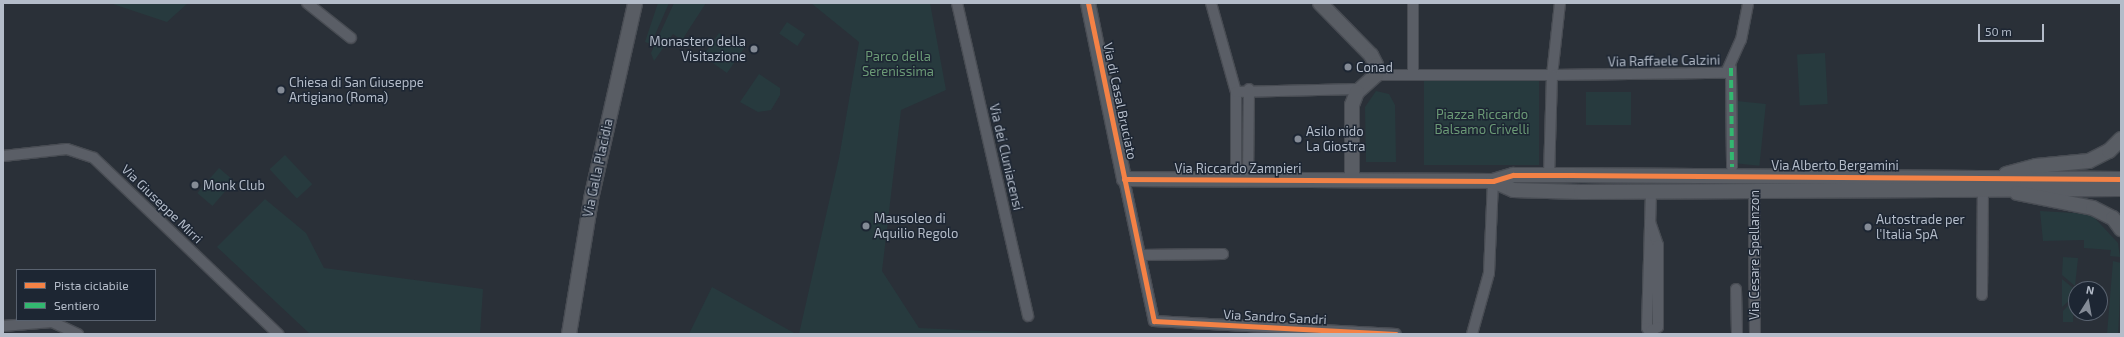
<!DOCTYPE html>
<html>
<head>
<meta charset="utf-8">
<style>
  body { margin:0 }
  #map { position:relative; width:2124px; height:337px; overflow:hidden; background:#2a3038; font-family:"Exo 2",sans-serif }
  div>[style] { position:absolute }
  .green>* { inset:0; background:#273a3e; transform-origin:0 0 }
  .roads { filter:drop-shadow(1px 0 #484c53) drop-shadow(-1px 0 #484c53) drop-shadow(0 1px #484c53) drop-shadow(0 -1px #484c53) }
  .street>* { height:10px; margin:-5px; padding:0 5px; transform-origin:5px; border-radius:5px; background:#5a5e66 }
  .secondary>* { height:14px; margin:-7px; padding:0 7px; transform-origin:7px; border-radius:7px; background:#595d64 }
  .quiet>* { height:4px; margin-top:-2px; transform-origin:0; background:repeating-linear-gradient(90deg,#33b770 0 8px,transparent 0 12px) }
  .cycleway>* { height:5px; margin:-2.5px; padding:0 2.5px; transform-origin:2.5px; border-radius:2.5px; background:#f48246 }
  .dots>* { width:11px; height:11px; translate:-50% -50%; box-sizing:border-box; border:2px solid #1d2633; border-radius:50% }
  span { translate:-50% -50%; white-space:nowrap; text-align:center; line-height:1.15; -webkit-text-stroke:3px #1d2633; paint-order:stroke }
  .poi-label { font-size:13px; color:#b4bcc9 }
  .right { translate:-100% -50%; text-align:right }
  .left { translate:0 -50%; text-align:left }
  .park-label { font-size:13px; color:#6b9a76 }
  .street-label { font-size:13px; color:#b4bcc9 }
  .frame { position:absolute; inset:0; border:4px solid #b4bcc9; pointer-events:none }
  .legend { position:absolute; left:16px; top:269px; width:140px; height:52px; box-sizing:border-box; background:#1d2633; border:1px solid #59626f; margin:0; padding:5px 7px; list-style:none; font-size:12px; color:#b4bcc9 }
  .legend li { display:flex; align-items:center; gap:8px; height:20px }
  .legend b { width:20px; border:1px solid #59626f }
  .north { position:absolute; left:2068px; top:281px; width:40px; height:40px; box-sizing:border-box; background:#1d2633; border:1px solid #59626f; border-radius:50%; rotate:11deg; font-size:11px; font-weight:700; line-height:16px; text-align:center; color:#b4bcc9 }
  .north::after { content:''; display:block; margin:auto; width:14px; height:18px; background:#848b96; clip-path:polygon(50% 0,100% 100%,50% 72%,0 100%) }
  .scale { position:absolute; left:1978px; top:24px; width:66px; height:18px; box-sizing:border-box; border:2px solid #b4bcc9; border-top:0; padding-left:5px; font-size:12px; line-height:14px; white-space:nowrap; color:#b4bcc9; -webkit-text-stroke:3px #1d2633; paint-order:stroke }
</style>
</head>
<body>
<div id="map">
  <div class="green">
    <div style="clip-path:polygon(110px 3px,188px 3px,167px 22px)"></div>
    <div style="clip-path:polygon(658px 3px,669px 3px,651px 44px,645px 42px)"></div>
    <div style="clip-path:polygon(674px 3px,706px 3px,682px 40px,673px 34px,654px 61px,651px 53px)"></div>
    <div style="clip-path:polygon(811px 3px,930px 3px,946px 90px,901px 110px,882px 271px,919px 328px,1042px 334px,799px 334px,839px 158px,859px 42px)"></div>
    <div style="left:787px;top:22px;width:22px;height:14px;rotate:34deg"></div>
    <div style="clip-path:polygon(719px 33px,740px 47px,745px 47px,727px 73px,703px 56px)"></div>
    <div style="left:1825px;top:53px;width:51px;height:28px;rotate:87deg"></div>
    <div style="clip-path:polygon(759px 74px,780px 88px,780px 95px,771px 110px,758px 112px,740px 102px)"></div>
    <div style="left:1424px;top:80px;width:115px;height:85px"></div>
    <div style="clip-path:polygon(1376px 91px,1389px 94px,1395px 105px,1396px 162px,1366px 162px,1365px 107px)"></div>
    <div style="left:1586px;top:92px;width:45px;height:33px"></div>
    <div style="left:1737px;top:101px;width:29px;height:62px;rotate:6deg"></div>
    <div style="left:285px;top:155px;width:40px;height:21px;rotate:47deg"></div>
    <div style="left:219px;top:168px;width:20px;height:33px;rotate:41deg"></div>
    <div style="clip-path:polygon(265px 199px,306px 233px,324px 268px,483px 289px,480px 334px,310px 334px,217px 247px)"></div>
    <div style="clip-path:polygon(2040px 211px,2091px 214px,2118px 243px,2120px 257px,2110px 256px,2111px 250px,2084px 248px,2084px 240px,2043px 241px)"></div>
    <div style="clip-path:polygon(2063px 257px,2078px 258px,2075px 286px,2062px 275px)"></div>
    <div style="clip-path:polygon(2113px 261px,2121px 263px,2119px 317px,2118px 334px,2107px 334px)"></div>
    <div style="clip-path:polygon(2062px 279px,2073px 288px,2072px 298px,2062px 307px)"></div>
    <div style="clip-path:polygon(712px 287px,796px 334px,689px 334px)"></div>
    <div style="clip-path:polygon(2074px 300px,2073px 322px,2063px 322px,2063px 311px)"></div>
  </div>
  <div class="roads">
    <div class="street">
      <div style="left:307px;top:3px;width:56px;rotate:38.5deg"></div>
      <div style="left:957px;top:3px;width:321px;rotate:77.2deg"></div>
      <div style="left:1211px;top:3px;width:92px;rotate:74.3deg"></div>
      <div style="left:1236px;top:92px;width:86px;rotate:90deg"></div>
      <div style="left:1560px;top:3px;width:72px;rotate:96.3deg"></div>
      <div style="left:1552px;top:75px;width:174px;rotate:-0.7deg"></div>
      <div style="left:1726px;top:73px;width:36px;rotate:-66deg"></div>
      <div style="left:1741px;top:40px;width:38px;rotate:-79deg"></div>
      <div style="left:1731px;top:68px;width:99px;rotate:89.4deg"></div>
      <div style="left:1413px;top:74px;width:71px;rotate:-90deg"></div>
      <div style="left:1376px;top:75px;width:176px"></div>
      <div style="left:1552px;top:75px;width:100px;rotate:91.7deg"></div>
      <div style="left:1236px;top:92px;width:123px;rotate:-1.4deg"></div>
      <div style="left:3px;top:156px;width:64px;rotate:-6.2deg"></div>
      <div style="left:67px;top:149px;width:28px;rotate:18deg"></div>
      <div style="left:94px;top:158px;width:255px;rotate:43.7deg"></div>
      <div style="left:1124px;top:179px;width:145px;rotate:78.1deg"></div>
      <div style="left:1154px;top:321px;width:242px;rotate:3.1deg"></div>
      <div style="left:1248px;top:179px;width:90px;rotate:-89.4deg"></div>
      <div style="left:1754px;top:191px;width:143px;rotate:89.6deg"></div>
      <div style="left:1651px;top:192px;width:136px;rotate:91.7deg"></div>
      <div style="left:1647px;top:328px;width:7px;rotate:56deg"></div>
      <div style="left:1650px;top:222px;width:24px;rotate:71deg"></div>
      <div style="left:1658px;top:245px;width:82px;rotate:90deg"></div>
      <div style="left:1658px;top:327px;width:8px;rotate:150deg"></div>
      <div style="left:1141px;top:255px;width:82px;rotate:-0.7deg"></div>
      <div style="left:1736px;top:289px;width:45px;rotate:88.7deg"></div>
      <div style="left:1982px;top:295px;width:106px;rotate:-89.5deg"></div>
      <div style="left:3px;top:326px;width:49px;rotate:-4.7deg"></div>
      <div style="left:52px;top:322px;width:29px;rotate:25deg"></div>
      <div style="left:1472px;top:334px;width:63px;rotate:-74.4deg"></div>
      <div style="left:1489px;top:273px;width:92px;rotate:-87.5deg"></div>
    </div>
    <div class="secondary">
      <div style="left:1088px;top:3px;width:180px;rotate:78.4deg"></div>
      <div style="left:1124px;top:179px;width:369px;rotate:0.3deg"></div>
      <div style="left:1493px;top:181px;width:21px;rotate:-17deg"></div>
      <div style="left:1513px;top:175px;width:57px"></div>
      <div style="left:1570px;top:175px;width:551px;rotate:0.42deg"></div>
      <div style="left:1320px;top:3px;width:73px;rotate:45.6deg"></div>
      <div style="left:1371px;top:55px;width:11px;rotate:63deg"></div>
      <div style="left:1376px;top:65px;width:10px;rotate:90deg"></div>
      <div style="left:1376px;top:75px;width:25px;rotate:138deg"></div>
      <div style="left:1357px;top:92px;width:14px;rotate:111deg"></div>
      <div style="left:1352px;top:105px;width:73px;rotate:90deg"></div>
      <div style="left:2006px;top:174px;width:31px;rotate:-15deg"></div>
      <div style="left:2036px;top:166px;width:53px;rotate:-5.4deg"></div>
      <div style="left:2089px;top:161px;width:22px;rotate:-27deg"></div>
      <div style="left:2109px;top:151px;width:17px;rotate:-45deg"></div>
      <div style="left:1493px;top:181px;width:22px;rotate:24deg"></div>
      <div style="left:1513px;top:190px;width:68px;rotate:1.7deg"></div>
      <div style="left:1581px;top:192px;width:540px;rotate:-0.32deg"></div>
      <div style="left:2017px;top:193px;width:77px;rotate:11.2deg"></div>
      <div style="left:2093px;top:208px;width:22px;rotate:27deg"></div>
      <div style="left:2113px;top:218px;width:14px;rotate:54deg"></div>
      <div style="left:569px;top:334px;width:137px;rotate:-80.7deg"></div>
      <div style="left:591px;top:199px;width:201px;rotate:-77.3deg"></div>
    </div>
  </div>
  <div class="quiet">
    <div style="left:1731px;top:68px;width:99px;rotate:89.4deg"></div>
  </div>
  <div class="cycleway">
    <div style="left:1088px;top:3px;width:325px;rotate:78.3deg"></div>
    <div style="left:1154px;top:321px;width:242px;rotate:3.1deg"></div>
    <div style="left:1124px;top:179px;width:369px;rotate:0.3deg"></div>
    <div style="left:1493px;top:181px;width:21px;rotate:-17deg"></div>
    <div style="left:1513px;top:175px;width:57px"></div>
    <div style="left:1570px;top:175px;width:551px;rotate:0.42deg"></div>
  </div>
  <div class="dots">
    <div style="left:754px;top:49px;background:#848b96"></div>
    <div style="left:1348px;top:67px;background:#848b96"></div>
    <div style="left:281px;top:90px;background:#848b96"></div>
    <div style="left:1298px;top:139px;background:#848b96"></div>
    <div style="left:195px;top:185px;background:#848b96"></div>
    <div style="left:866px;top:226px;background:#848b96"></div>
    <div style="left:1868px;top:227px;background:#848b96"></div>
  </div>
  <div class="poi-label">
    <span class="right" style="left:746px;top:49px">Monastero della<br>Visitazione</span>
    <span class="left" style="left:1356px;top:67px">Conad</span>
    <span class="left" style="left:289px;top:90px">Chiesa di San Giuseppe<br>Artigiano (Roma)</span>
    <span class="left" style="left:1306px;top:139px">Asilo nido<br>La Giostra</span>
    <span class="left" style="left:203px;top:185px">Monk Club</span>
    <span class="left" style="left:874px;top:226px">Mausoleo di<br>Aquilio Regolo</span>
    <span class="left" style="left:1876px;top:227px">Autostrade per<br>l'Italia SpA</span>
  </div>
  <div class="park-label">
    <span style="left:898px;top:64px">Parco della<br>Serenissima</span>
    <span style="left:1482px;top:122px">Piazza Riccardo<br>Balsamo Crivelli</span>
  </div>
  <div class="street-label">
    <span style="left:1664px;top:61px;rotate:-1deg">Via Raffaele Calzini</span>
    <span style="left:1120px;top:101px;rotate:78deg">Via di Casal Bruciato</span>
    <span style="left:1006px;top:157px;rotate:77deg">Via dei Cluniacensi</span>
    <span style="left:1835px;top:165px">Via Alberto Bergamini</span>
    <span style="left:598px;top:168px;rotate:-78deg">Via Galla Placidia</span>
    <span style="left:1238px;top:168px">Via Riccardo Zampieri</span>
    <span style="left:162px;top:204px;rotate:44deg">Via Giuseppe Mirri</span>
    <span style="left:1754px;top:255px;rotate:-90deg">Via Cesare Spellanzon</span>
    <span style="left:1275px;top:317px;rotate:3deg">Via Sandro Sandri</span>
  </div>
  <div class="frame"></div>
  <ul class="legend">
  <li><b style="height:5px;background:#f48246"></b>Pista ciclabile</li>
  <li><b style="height:5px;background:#33b770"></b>Sentiero</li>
  </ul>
  <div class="north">N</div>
  <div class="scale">50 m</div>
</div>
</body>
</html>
